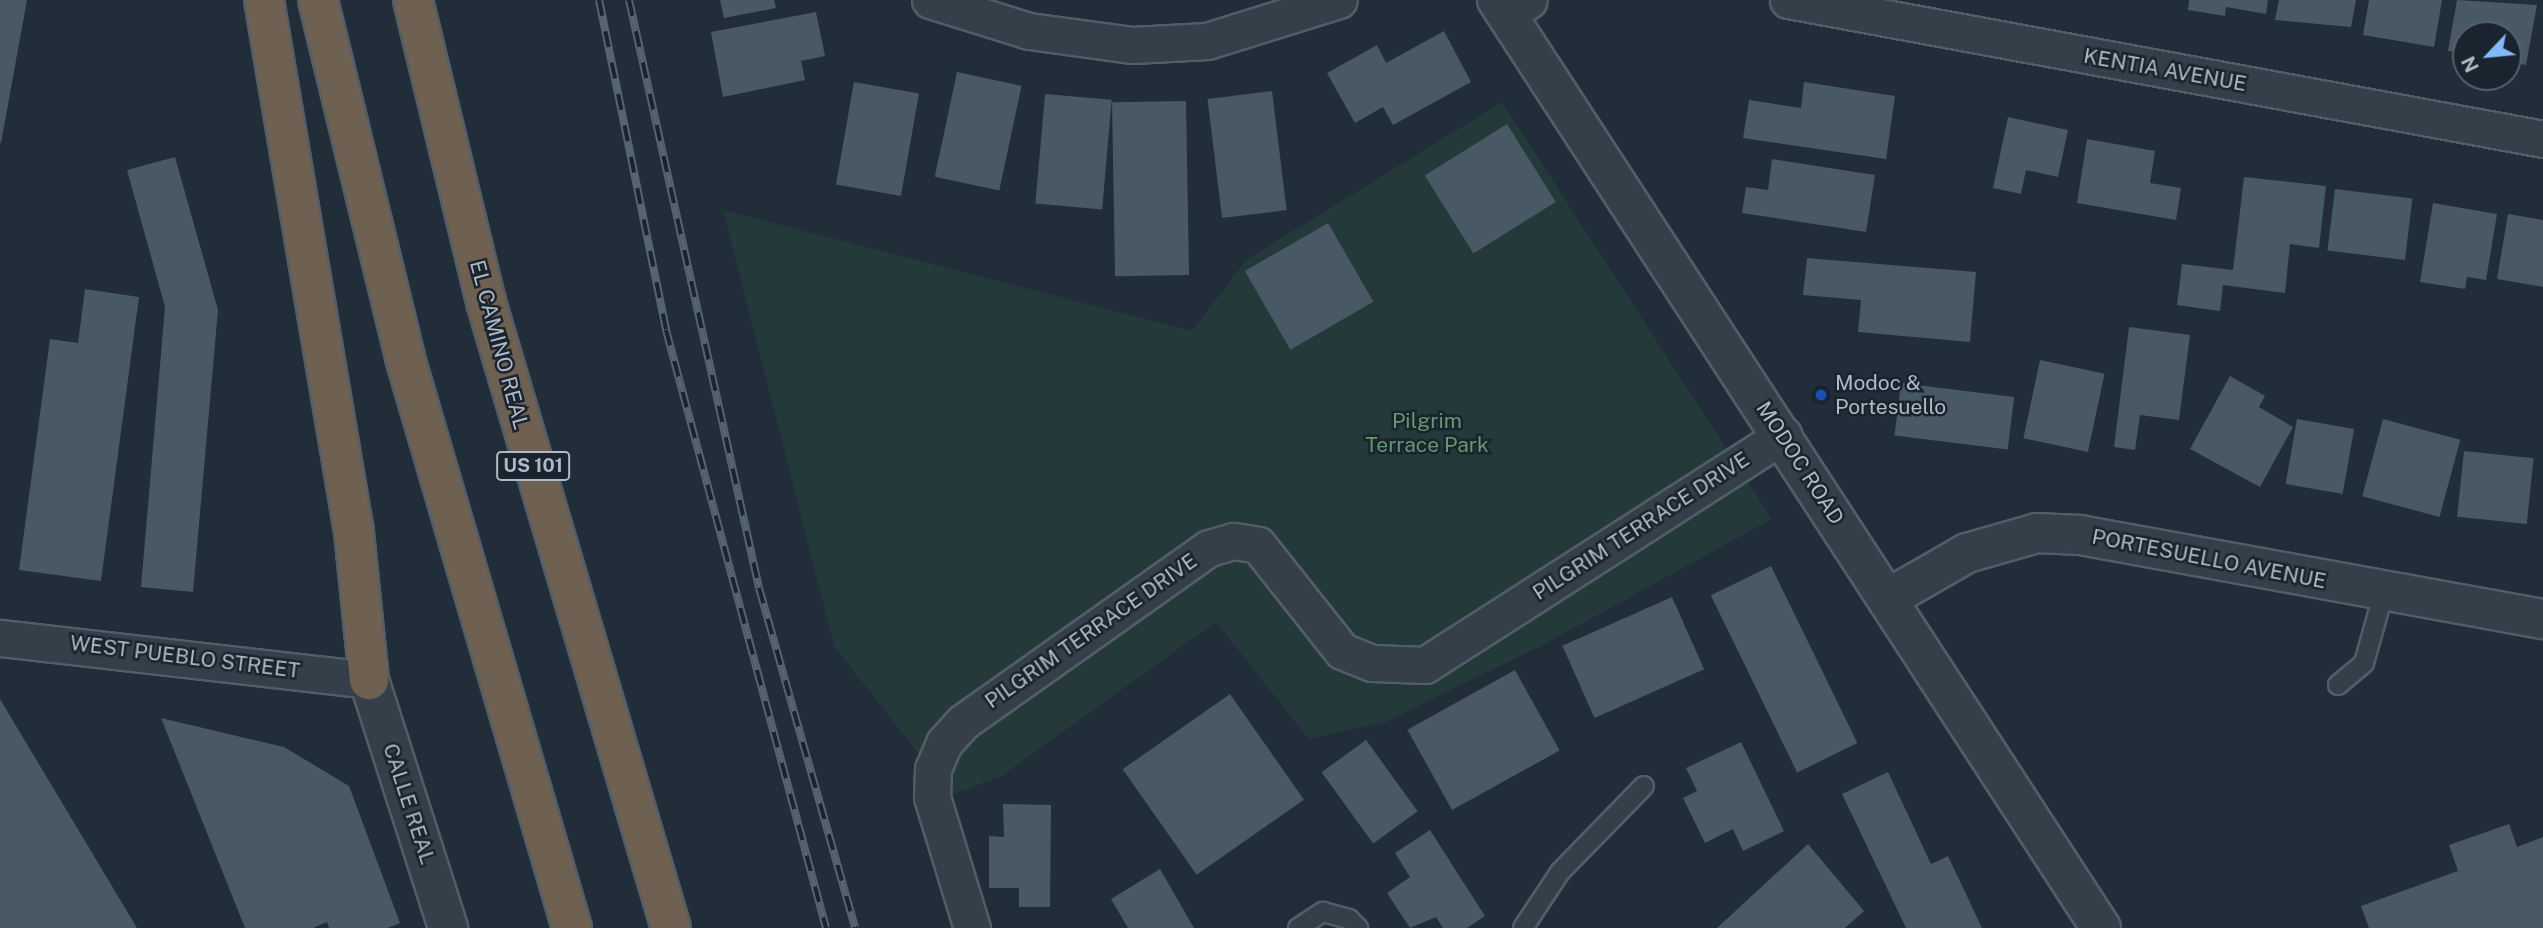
<!DOCTYPE html>
<html>
<head>
<meta charset="utf-8">
<style>
  body { margin:0 }
  #map { position:relative; width:2543px; height:928px; overflow:hidden; background:#212d39; font-family:"Public Sans",sans-serif }
  div>[style] { position:absolute }
  .green>* { inset:0; background:#23393a }
  .building>* { inset:0; background:#495865; transform-origin:0 0 }
  .roads { filter:drop-shadow(2px 0 #525d67) drop-shadow(-2px 0 #525d67) drop-shadow(0 2px #525d67) drop-shadow(0 -2px #525d67) }
  .service>* { height:18px; margin:-9px; padding:0 9px; transform-origin:9px; border-radius:9px; background:#343f49 }
  .minor>* { height:35px; margin:-17.5px; padding:0 17.5px; transform-origin:17.5px; border-radius:17.5px; background:#343f49 }
  .tertiary>* { height:38px; margin:-19px; padding:0 19px; transform-origin:19px; border-radius:19px; background:#343f49 }
  .motorway>* { height:38px; margin:-19px; padding:0 19px; transform-origin:19px; border-radius:19px; background:#6f6151 }
  .rail>* { height:8px; margin-top:-4px; transform-origin:0; background:repeating-linear-gradient(90deg,#1a242e 0 16px,#566370 0 32px); box-sizing:border-box; border-block:2px solid #566370 }
  .dots>* { width:19px; height:19px; translate:-50% -50%; box-sizing:border-box; border:4px solid #1a242e; border-radius:50% }
  span { translate:-50% -50%; white-space:nowrap; text-align:center; line-height:1.15; -webkit-text-stroke:5px #1a242e; paint-order:stroke }
  .shield-label span { padding:2px 5px; background:#1a242e; border:2px solid; border-radius:5px; -webkit-text-stroke-width:0 }
  .shield-label { font-size:19px; color:#afbac6; font-weight:700 }
  .street-label { font-size:21px; color:#afbac6 }
  .poi-label { font-size:21px; color:#afbac6 }
  .left { translate:0 -50%; text-align:left }
  .park-label { font-size:21px; color:#66976d }
  .north { position:absolute; left:2452px; top:21px; width:70px; height:70px; box-sizing:border-box; background:#1a242e; border:2px solid #56606b; border-radius:50%; rotate:244deg; font-size:19px; font-weight:700; line-height:28px; text-align:center; color:#afbac6 }
  .north::after { content:''; display:block; margin:auto; width:24px; height:32px; background:#81baf9; clip-path:polygon(50% 0,100% 100%,50% 72%,0 100%) }
</style>
</head>
<body>
<div id="map">
  <div class="green">
    <div style="clip-path:polygon(1502px 102px,1772px 519px,1545px 644px,1386px 722px,1309px 739px,1216px 622px,1000px 777px,951px 795px,834px 646px,723px 210px,1192px 331px,1246px 260px)"></div>
  </div>
  <div class="building">
    <div style="clip-path:polygon(0 0,27px 0,1px 143px,0 143px)"></div>
    <div style="clip-path:polygon(720px 0,774px 0,776px 8px,724px 18px)"></div>
    <div style="clip-path:polygon(2189px 0,2268px 0,2266px 14px,2226px 7px,2225px 16px,2188px 10px)"></div>
    <div style="clip-path:polygon(2279px 0,2356px 0,2351px 27px,2275px 20px)"></div>
    <div style="clip-path:polygon(2369px 0,2442px 0,2434px 47px,2363px 35px)"></div>
    <div style="clip-path:polygon(2457px 0,2537px 5px,2526px 65px,2508px 62px,2508px 35px,2466px 35px,2466px 54px,2448px 51px)"></div>
    <div style="clip-path:polygon(816px 12px,825px 56px,801px 61px,805px 80px,723px 97px,711px 32px)"></div>
    <div style="clip-path:polygon(1444px 31px,1471px 82px,1393px 125px,1383px 107px,1355px 123px,1327px 73px,1377px 45px,1386px 63px)"></div>
    <div style="left:957px;top:72px;width:66px;height:107px;rotate:12deg"></div>
    <div style="left:854px;top:82px;width:66px;height:104px;rotate:10deg"></div>
    <div style="clip-path:polygon(1804px 82px,1895px 96px,1886px 159px,1743px 138px,1749px 100px,1801px 108px)"></div>
    <div style="left:1272px;top:91px;width:120px;height:65px;rotate:83deg"></div>
    <div style="left:1045px;top:94px;width:67px;height:110px;rotate:5deg"></div>
    <div style="left:1186px;top:101px;width:174px;height:74px;rotate:89deg"></div>
    <div style="clip-path:polygon(2008px 117px,2068px 130px,2058px 177px,2026px 170px,2021px 194px,1993px 188px)"></div>
    <div style="left:1507px;top:124px;width:92px;height:97px;rotate:58deg"></div>
    <div style="clip-path:polygon(2087px 139px,2155px 151px,2150px 183px,2181px 188px,2176px 220px,2077px 203px)"></div>
    <div style="clip-path:polygon(175px 157px,218px 310px,193px 592px,141px 587px,165px 307px,127px 170px)"></div>
    <div style="clip-path:polygon(1772px 159px,1875px 175px,1866px 232px,1742px 213px,1746px 187px,1768px 190px)"></div>
    <div style="clip-path:polygon(2244px 177px,2326px 186px,2319px 248px,2290px 244px,2285px 293px,2223px 285px,2220px 311px,2177px 305px,2182px 264px,2233px 270px)"></div>
    <div style="left:2335px;top:189px;width:78px;height:62px;rotate:7deg"></div>
    <div style="clip-path:polygon(2433px 203px,2497px 214px,2486px 280px,2467px 277px,2465px 289px,2420px 282px)"></div>
    <div style="clip-path:polygon(2508px 214px,2543px 220px,2543px 287px,2497px 279px)"></div>
    <div style="left:1328px;top:223px;width:91px;height:96px;rotate:60deg"></div>
    <div style="clip-path:polygon(1807px 258px,1976px 272px,1970px 342px,1858px 332px,1861px 300px,1803px 295px)"></div>
    <div style="clip-path:polygon(85px 289px,139px 297px,101px 581px,19px 570px,50px 339px,78px 343px)"></div>
    <div style="clip-path:polygon(2129px 327px,2190px 335px,2179px 420px,2140px 415px,2135px 450px,2114px 447px)"></div>
    <div style="left:2040px;top:360px;width:66px;height:80px;rotate:12deg"></div>
    <div style="clip-path:polygon(2230px 376px,2265px 396px,2259px 407px,2293px 427px,2260px 487px,2190px 449px)"></div>
    <div style="left:1901px;top:383px;width:114px;height:53px;rotate:7deg"></div>
    <div style="left:2297px;top:419px;width:58px;height:66px;rotate:10deg"></div>
    <div style="left:2383px;top:419px;width:80px;height:80px;rotate:15deg"></div>
    <div style="left:2464px;top:451px;width:70px;height:66px;rotate:6deg"></div>
    <div style="left:1771px;top:566px;width:197px;height:67px;rotate:64deg"></div>
    <div style="left:1672px;top:597px;width:79px;height:120px;rotate:66deg"></div>
    <div style="left:1515px;top:670px;width:92px;height:123px;rotate:61deg"></div>
    <div style="left:1230px;top:694px;width:129px;height:131px;rotate:55deg"></div>
    <div style="clip-path:polygon(0 699px,137px 928px,0 928px)"></div>
    <div style="clip-path:polygon(161px 718px,284px 747px,349px 786px,400px 923px,388px 928px,329px 928px,327px 922px,313px 928px,245px 928px)"></div>
    <div style="left:1366px;top:740px;width:88px;height:55px;rotate:54deg"></div>
    <div style="clip-path:polygon(1741px 742px,1784px 831px,1743px 851px,1733px 829px,1705px 843px,1683px 798px,1697px 791px,1686px 768px)"></div>
    <div style="clip-path:polygon(1888px 772px,1931px 864px,1948px 856px,1982px 928px,1906px 928px,1842px 794px)"></div>
    <div style="clip-path:polygon(1003px 804px,1051px 805px,1050px 907px,1019px 907px,1019px 888px,989px 888px,989px 836px,1004px 837px)"></div>
    <div style="clip-path:polygon(2509px 824px,2517px 847px,2543px 837px,2543px 928px,2369px 928px,2361px 906px,2458px 871px,2449px 845px)"></div>
    <div style="clip-path:polygon(1430px 830px,1485px 916px,1467px 928px,1443px 928px,1436px 917px,1410px 928px,1387px 893px,1410px 877px,1395px 853px)"></div>
    <div style="clip-path:polygon(1808px 844px,1864px 911px,1845px 928px,1717px 928px)"></div>
    <div style="clip-path:polygon(1160px 869px,1194px 928px,1128px 928px,1111px 899px)"></div>
  </div>
  <div class="roads">
    <div class="service">
      <div style="left:2338px;top:685px;width:34px;rotate:-40deg"></div>
      <div style="left:2364px;top:663px;width:74px;rotate:-74.3deg"></div>
      <div style="left:1298px;top:928px;width:30px;rotate:-33deg"></div>
      <div style="left:1323px;top:912px;width:27px;rotate:15deg"></div>
      <div style="left:1349px;top:919px;width:13px;rotate:45deg"></div>
      <div style="left:1523px;top:928px;width:67px;rotate:-56.5deg"></div>
      <div style="left:1560px;top:872px;width:120px;rotate:-45.7deg"></div>
    </div>
    <div class="minor">
      <div style="left:930px;top:0;width:104px;rotate:17.4deg"></div>
      <div style="left:1029px;top:31px;width:105px;rotate:7.7deg"></div>
      <div style="left:1133px;top:45px;width:74px;rotate:-3.1deg"></div>
      <div style="left:1207px;top:41px;width:138px;rotate:-17.3deg"></div>
      <div style="left:1788px;top:0;width:768px;rotate:10.43deg"></div>
      <div style="left:1506px;top:15px;width:27px;rotate:-33deg"></div>
      <div style="left:0;top:638px;width:371px;rotate:6.5deg"></div>
      <div style="left:972px;top:928px;width:137px;rotate:-107deg"></div>
      <div style="left:932px;top:797px;width:28px;rotate:-88deg"></div>
      <div style="left:933px;top:769px;width:28px;rotate:-67deg"></div>
      <div style="left:944px;top:743px;width:28px;rotate:-48deg"></div>
      <div style="left:963px;top:722px;width:301px;rotate:-35.3deg"></div>
      <div style="left:1209px;top:548px;width:26px;rotate:-16deg"></div>
      <div style="left:1234px;top:541px;width:24px;rotate:9deg"></div>
      <div style="left:1258px;top:545px;width:135px;rotate:51.6deg"></div>
      <div style="left:1342px;top:651px;width:32px;rotate:22deg"></div>
      <div style="left:1372px;top:663px;width:53px;rotate:2.2deg"></div>
      <div style="left:1425px;top:665px;width:426px;rotate:-32.7deg"></div>
    </div>
    <div class="tertiary">
      <div style="left:1497px;top:0;width:1107px;rotate:56.94deg"></div>
      <div style="left:1887px;top:599px;width:92px;rotate:-29.9deg"></div>
      <div style="left:1967px;top:553px;width:73px;rotate:-15.9deg"></div>
      <div style="left:2037px;top:533px;width:43px;rotate:2.7deg"></div>
      <div style="left:2080px;top:535px;width:471px;rotate:10.3deg"></div>
      <div style="left:369px;top:680px;width:260px;rotate:72.3deg"></div>
    </div>
    <div class="motorway">
      <div style="left:264px;top:0;width:540px;rotate:80.4deg"></div>
      <div style="left:354px;top:532px;width:149px;rotate:84.2deg"></div>
      <div style="left:318px;top:0;width:368px;rotate:76.3deg"></div>
      <div style="left:405px;top:358px;width:594px;rotate:73.67deg"></div>
      <div style="left:413px;top:0;width:311px;rotate:76.4deg"></div>
      <div style="left:486px;top:302px;width:653px;rotate:73.54deg"></div>
    </div>
  </div>
  <div class="rail">
    <div style="left:599px;top:0;width:337px;rotate:78.5deg"></div>
    <div style="left:666px;top:330px;width:619px;rotate:75.02deg"></div>
    <div style="left:629px;top:0;width:602px;rotate:77.53deg"></div>
    <div style="left:759px;top:588px;width:353px;rotate:74.2deg"></div>
  </div>
  <div class="dots">
    <div style="left:1821px;top:395px;background:#1a4fb4"></div>
  </div>
  <div class="shield-label">
    <span style="left:533px;top:466px">US 101</span>
  </div>
  <div class="street-label">
    <span style="left:2165px;top:70px;rotate:10deg">KENTIA AVENUE</span>
    <span style="left:499px;top:345px;rotate:75deg">EL CAMINO REAL</span>
    <span style="left:1800px;top:463px;rotate:57deg">MODOC ROAD</span>
    <span style="left:1641px;top:526px;rotate:-33deg">PILGRIM TERRACE DRIVE</span>
    <span style="left:2209px;top:559px;rotate:11deg">PORTESUELLO AVENUE</span>
    <span style="left:1091px;top:631px;rotate:-35deg">PILGRIM TERRACE DRIVE</span>
    <span style="left:185px;top:657px;rotate:7deg">WEST PUEBLO STREET</span>
    <span style="left:409px;top:804px;rotate:72deg">CALLE REAL</span>
  </div>
  <div class="poi-label">
    <span class="left" style="left:1835px;top:395px">Modoc &amp;<br>Portesuello</span>
  </div>
  <div class="park-label">
    <span style="left:1427px;top:433px">Pilgrim<br>Terrace Park</span>
  </div>
  <div class="north">N</div>
</div>
</body>
</html>
